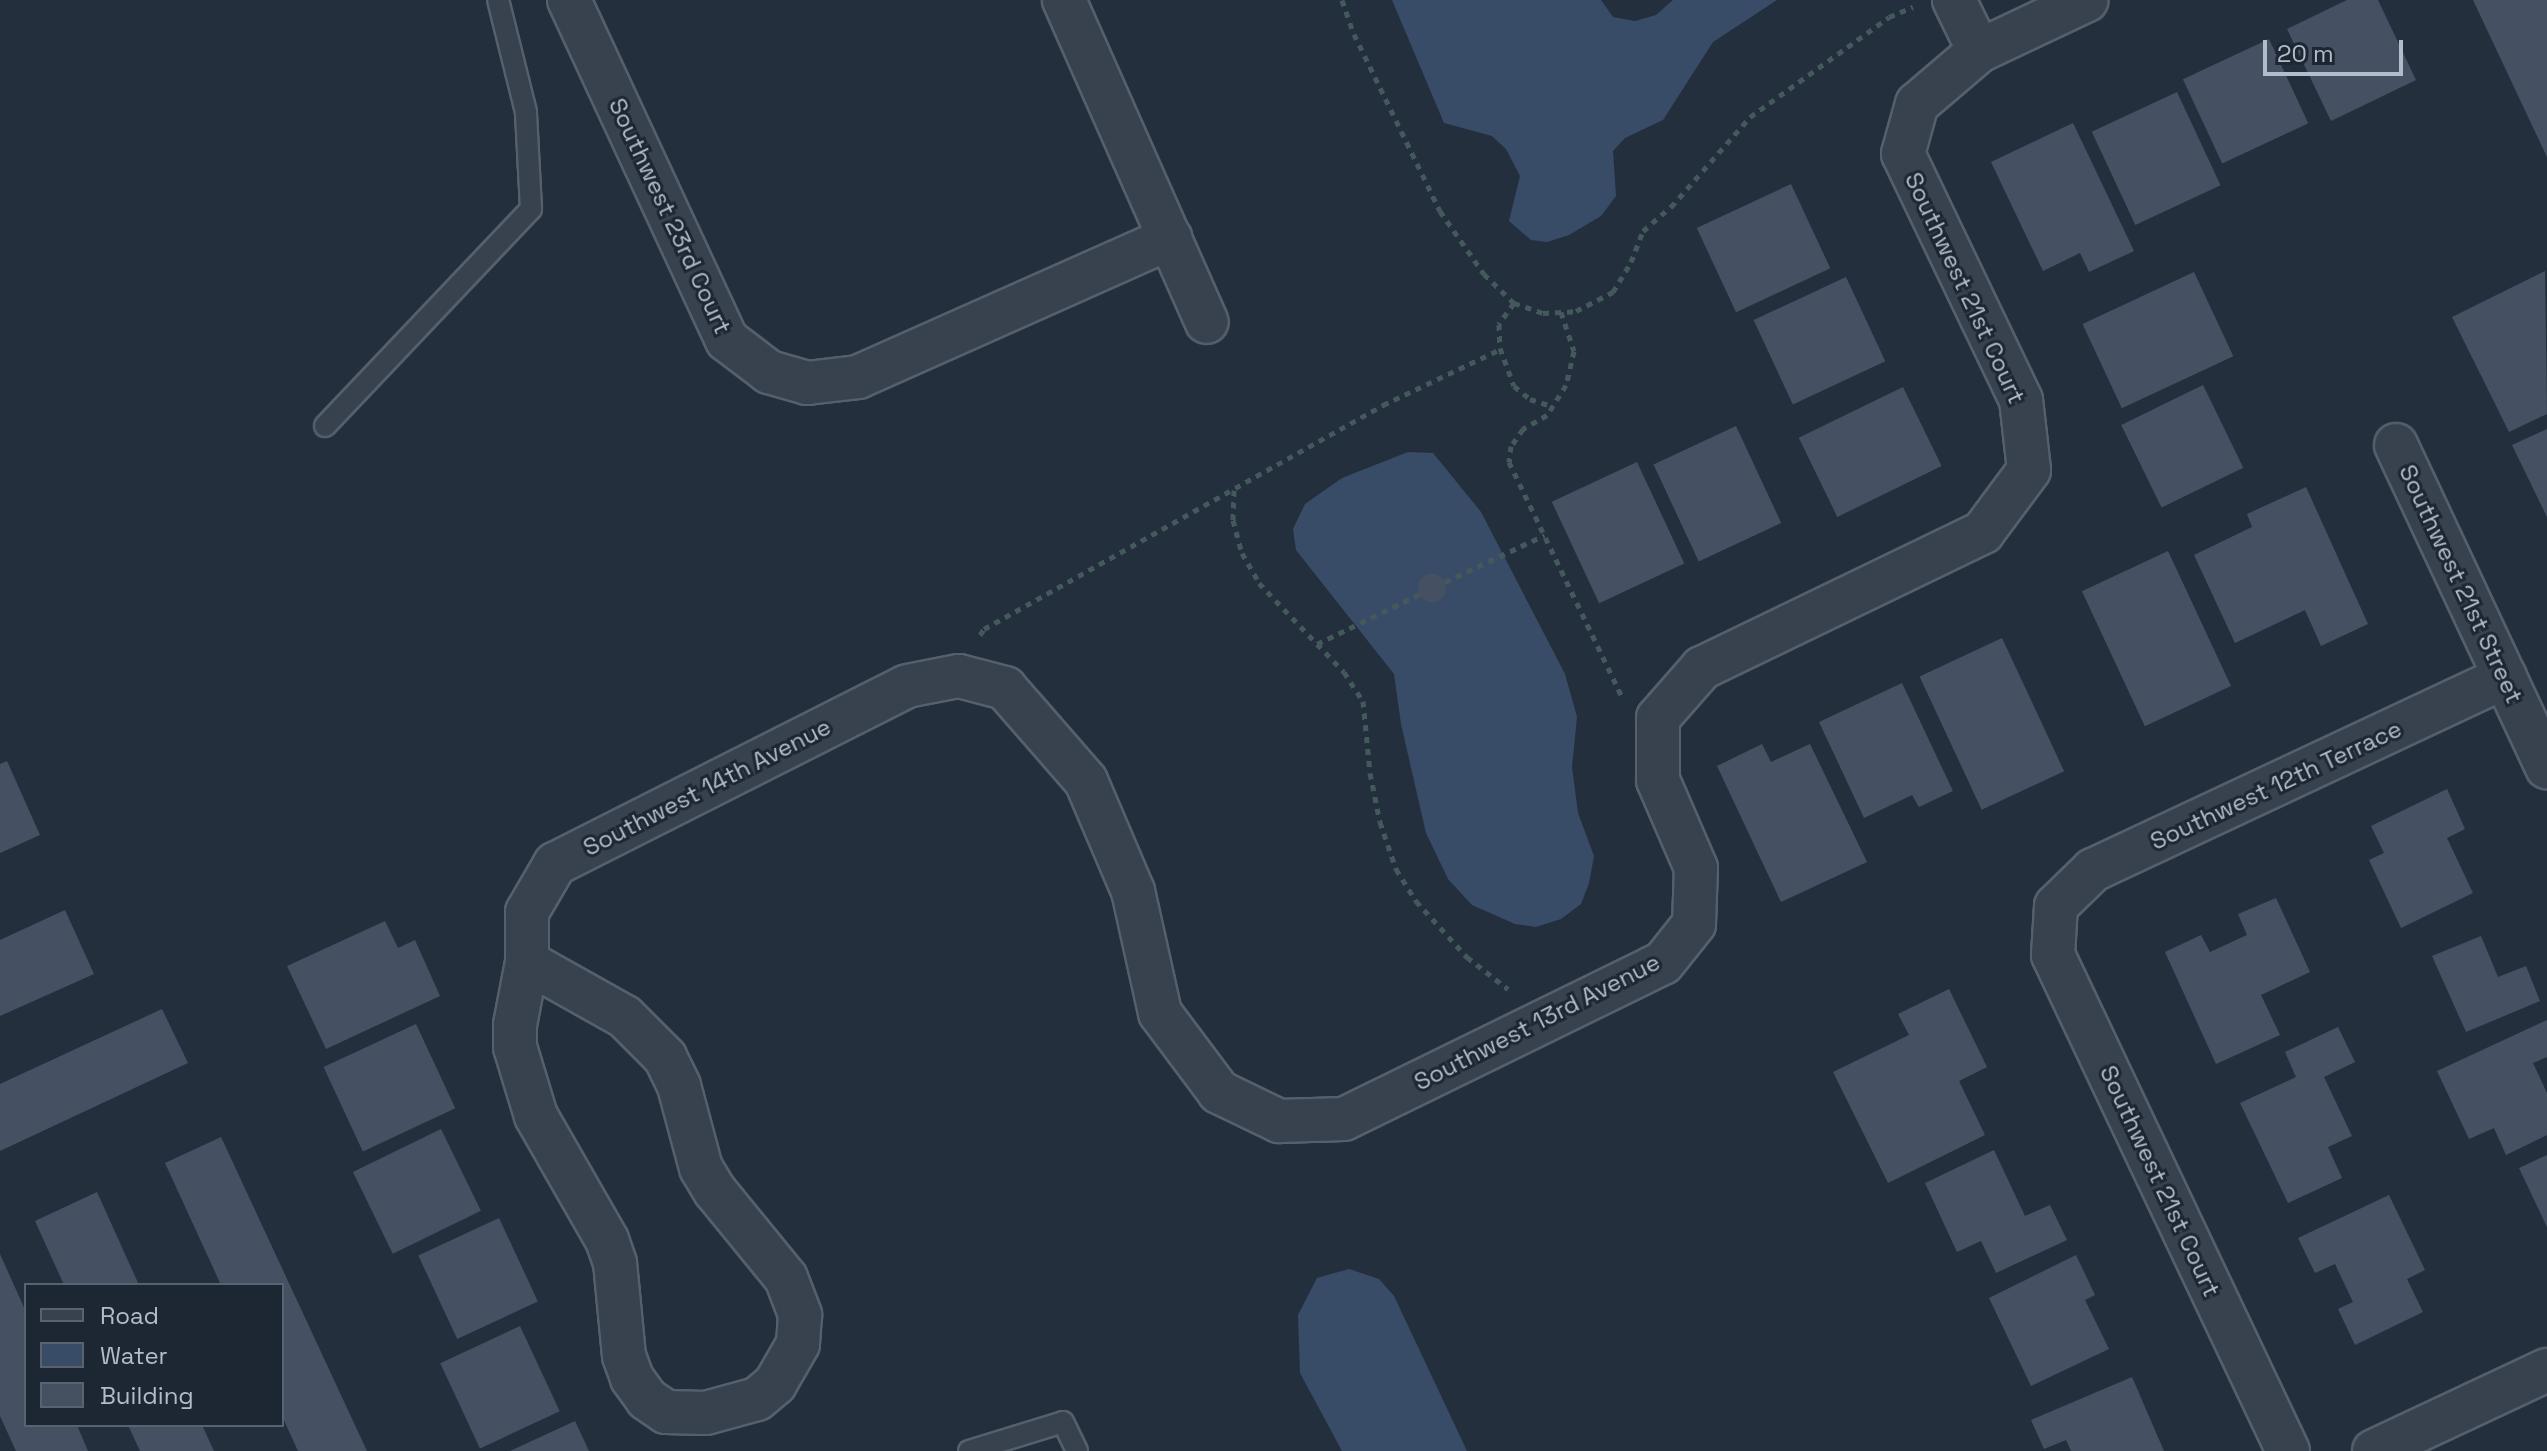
<!DOCTYPE html>
<html>
<head>
<meta charset="utf-8">
<style>
  body { margin:0 }
  #map { position:relative; width:2547px; height:1451px; overflow:hidden; background:#242f3e; font-family:"Space Grotesk",sans-serif }
  div>[style] { position:absolute }
  .water>* { inset:0; background:#394c67 }
  .building>* { inset:0; background:#455162; transform-origin:0 0 }
  .round { border-radius:50% }
  .path>* { height:5px; margin-top:-2.5px; transform-origin:0; background:repeating-linear-gradient(90deg,#44595c 0 6px,transparent 0 12px) }
  .roads { filter:drop-shadow(2px 0 #565f6c) drop-shadow(-2px 0 #565f6c) drop-shadow(0 2px #565f6c) drop-shadow(0 -2px #565f6c) }
  .lane>* { height:20px; margin:-10px; padding:0 10px; transform-origin:10px; border-radius:10px; background:#38414e }
  .street>* { height:42px; margin:-21px; padding:0 21px; transform-origin:21px; border-radius:21px; background:#38414e }
  span { translate:-50% -50%; white-space:nowrap; text-align:center; line-height:1.15; -webkit-text-stroke:6px #1d2633; paint-order:stroke }
  .street-label { font-size:24px; color:#b4bcc9 }
  .legend { position:absolute; left:24px; top:1283px; width:260px; height:144px; box-sizing:border-box; background:#1d2633; border:2px solid #59626f; margin:0; padding:10px 14px; list-style:none; font-size:24px; color:#b4bcc9 }
  .legend li { display:flex; align-items:center; gap:16px; height:40px }
  .legend b { width:40px; border:2px solid #59626f }
  .scale { position:absolute; left:2263px; top:40px; width:140px; height:36px; box-sizing:border-box; border:4px solid #b4bcc9; border-top:0; padding-left:10px; font-size:24px; line-height:28px; white-space:nowrap; color:#b4bcc9; -webkit-text-stroke:6px #1d2633; paint-order:stroke }
</style>
</head>
<body>
<div id="map">
  <div class="water">
    <div style="clip-path:polygon(1392px 0,1601px 0,1613px 17px,1635px 21px,1656px 15px,1673px 0,1777px 0,1713px 42px,1663px 120px,1625px 138px,1613px 151px,1616px 196px,1601px 216px,1569px 235px,1547px 242px,1531px 240px,1509px 221px,1520px 176px,1506px 149px,1492px 136px,1444px 123px)"></div>
    <div style="clip-path:polygon(1408px 452px,1433px 453px,1481px 512px,1565px 674px,1577px 717px,1572px 767px,1578px 813px,1594px 856px,1589px 883px,1581px 904px,1561px 919px,1536px 927px,1515px 924px,1472px 905px,1448px 879px,1426px 833px,1401px 724px,1394px 674px,1296px 550px,1293px 529px,1305px 504px,1342px 478px)"></div>
    <div style="clip-path:polygon(1349px 1269px,1379px 1279px,1394px 1296px,1467px 1451px,1342px 1451px,1300px 1373px,1298px 1315px,1317px 1278px)"></div>
  </div>
  <div class="building">
    <div style="clip-path:polygon(2347px 0,2378px 0,2416px 80px,2331px 121px,2287px 29px)"></div>
    <div style="clip-path:polygon(2473px 0,2547px 0,2547px 157px)"></div>
    <div style="left:2269px;top:39px;width:93px;height:95px;rotate:65deg"></div>
    <div style="left:2177px;top:92px;width:103px;height:94px;rotate:65deg"></div>
    <div style="clip-path:polygon(2073px 123px,2134px 251px,2089px 272px,2080px 253px,2043px 271px,1991px 162px)"></div>
    <div style="left:1791px;top:184px;width:93px;height:104px;rotate:65deg"></div>
    <div style="clip-path:polygon(2545px 271px,2547px 414px,2509px 432px,2452px 317px)"></div>
    <div style="left:2194px;top:272px;width:93px;height:123px;rotate:65deg"></div>
    <div style="left:1846px;top:277px;width:93px;height:102px;rotate:65deg"></div>
    <div style="left:2203px;top:385px;width:92px;height:91px;rotate:64deg"></div>
    <div style="left:1903px;top:387px;width:88px;height:116px;rotate:64deg"></div>
    <div style="left:1736px;top:426px;width:107px;height:91px;rotate:65deg"></div>
    <div style="clip-path:polygon(2547px 429px,2547px 517px,2512px 445px)"></div>
    <div style="left:1637px;top:462px;width:112px;height:94px;rotate:65deg"></div>
    <div style="clip-path:polygon(2306px 487px,2368px 624px,2321px 646px,2305px 610px,2235px 643px,2194px 555px,2252px 527px,2247px 514px)"></div>
    <div style="left:2168px;top:551px;width:149px;height:95px;rotate:65deg"></div>
    <div class="round" style="left:1418px;top:574px;width:28px;height:28px"></div>
    <div style="left:2002px;top:638px;width:147px;height:91px;rotate:65deg"></div>
    <div style="clip-path:polygon(1902px 683px,1953px 791px,1919px 807px,1912px 795px,1864px 818px,1819px 722px)"></div>
    <div style="clip-path:polygon(1762px 744px,1771px 762px,1810px 744px,1867px 862px,1781px 902px,1717px 766px)"></div>
    <div style="clip-path:polygon(7px 761px,40px 835px,0 853px,0 764px)"></div>
    <div style="clip-path:polygon(2447px 789px,2465px 829px,2447px 838px,2473px 893px,2401px 928px,2369px 860px,2384px 853px,2371px 826px)"></div>
    <div style="clip-path:polygon(2276px 898px,2310px 972px,2261px 995px,2280px 1035px,2216px 1064px,2165px 952px,2201px 935px,2210px 952px,2247px 935px,2238px 914px)"></div>
    <div style="clip-path:polygon(65px 910px,94px 974px,0 1016px,0 940px)"></div>
    <div style="clip-path:polygon(385px 921px,398px 948px,415px 940px,440px 996px,326px 1049px,287px 966px)"></div>
    <div style="clip-path:polygon(2481px 936px,2498px 977px,2526px 966px,2540px 1001px,2466px 1032px,2432px 956px)"></div>
    <div style="clip-path:polygon(1949px 989px,1987px 1067px,1959px 1081px,1985px 1135px,1888px 1183px,1833px 1072px,1909px 1035px,1898px 1014px)"></div>
    <div style="clip-path:polygon(162px 1009px,188px 1063px,0 1151px,0 1084px)"></div>
    <div style="clip-path:polygon(2547px 1020px,2547px 1057px,2533px 1063px,2547px 1093px,2547px 1135px,2506px 1155px,2494px 1128px,2469px 1139px,2437px 1071px)"></div>
    <div style="left:416px;top:1024px;width:93px;height:102px;rotate:65deg"></div>
    <div style="clip-path:polygon(2338px 1027px,2355px 1062px,2324px 1077px,2352px 1136px,2328px 1147px,2342px 1178px,2288px 1203px,2240px 1103px,2296px 1077px,2285px 1052px)"></div>
    <div style="left:441px;top:1129px;width:91px;height:98px;rotate:64deg"></div>
    <div style="clip-path:polygon(221px 1137px,367px 1451px,298px 1451px,282px 1416px,282px 1285px,221px 1285px,165px 1163px)"></div>
    <div style="clip-path:polygon(1994px 1150px,2025px 1216px,2050px 1205px,2067px 1240px,1996px 1273px,1981px 1241px,1957px 1252px,1925px 1183px)"></div>
    <div style="clip-path:polygon(2547px 1155px,2547px 1227px,2519px 1168px)"></div>
    <div style="clip-path:polygon(97px 1192px,139px 1285px,64px 1285px,35px 1221px)"></div>
    <div style="clip-path:polygon(2389px 1195px,2425px 1270px,2407px 1279px,2423px 1312px,2355px 1345px,2338px 1309px,2353px 1302px,2335px 1264px,2315px 1273px,2298px 1238px)"></div>
    <div style="left:499px;top:1218px;width:92px;height:89px;rotate:65deg"></div>
    <div style="clip-path:polygon(0 1254px,26px 1312px,26px 1425px,77px 1425px,88px 1451px,16px 1451px,0 1416px)"></div>
    <div style="clip-path:polygon(2076px 1255px,2095px 1295px,2085px 1300px,2109px 1349px,2031px 1386px,1989px 1298px)"></div>
    <div style="left:520px;top:1326px;width:94px;height:88px;rotate:65deg"></div>
    <div style="clip-path:polygon(2132px 1377px,2164px 1451px,2071px 1451px,2066px 1440px,2044px 1449px,2031px 1420px)"></div>
    <div style="clip-path:polygon(575px 1421px,589px 1451px,510px 1451px)"></div>
    <div style="clip-path:polygon(128px 1425px,202px 1425px,214px 1451px,140px 1451px)"></div>
  </div>
  <div class="path">
    <div style="left:1342px;top:0;width:36px;rotate:71deg"></div>
    <div style="left:1354px;top:34px;width:197px;rotate:64.1deg"></div>
    <div style="left:1440px;top:211px;width:77px;rotate:55.1deg"></div>
    <div style="left:1484px;top:274px;width:42px;rotate:44deg"></div>
    <div style="left:1514px;top:303px;width:31px;rotate:19deg"></div>
    <div style="left:1543px;top:313px;width:33px;rotate:-3deg"></div>
    <div style="left:1576px;top:311px;width:42px;rotate:-27.2deg"></div>
    <div style="left:1613px;top:292px;width:35px;rotate:-59deg"></div>
    <div style="left:1631px;top:262px;width:33px;rotate:-69deg"></div>
    <div style="left:1643px;top:231px;width:37px;rotate:-41deg"></div>
    <div style="left:1671px;top:207px;width:120px;rotate:-48.7deg"></div>
    <div style="left:1750px;top:117px;width:171px;rotate:-35.7deg"></div>
    <div style="left:1889px;top:17px;width:26px;rotate:-23deg"></div>
    <div style="left:1514px;top:303px;width:26px;rotate:126deg"></div>
    <div style="left:1499px;top:324px;width:24px;rotate:88deg"></div>
    <div style="left:1500px;top:348px;width:40px;rotate:69.8deg"></div>
    <div style="left:1514px;top:386px;width:21px;rotate:39deg"></div>
    <div style="left:1530px;top:399px;width:23px;rotate:18deg"></div>
    <div style="left:1561px;top:312px;width:41px;rotate:71.6deg"></div>
    <div style="left:1574px;top:351px;width:35px;rotate:103deg"></div>
    <div style="left:1566px;top:385px;width:36px;rotate:122deg"></div>
    <div style="left:1547px;top:415px;width:28px;rotate:150deg"></div>
    <div style="left:1523px;top:429px;width:21px;rotate:125deg"></div>
    <div style="left:1511px;top:446px;width:16px;rotate:97deg"></div>
    <div style="left:1509px;top:462px;width:259px;rotate:64.3deg"></div>
    <div style="left:1234px;top:490px;width:30px;rotate:92deg"></div>
    <div style="left:1233px;top:520px;width:34px;rotate:75deg"></div>
    <div style="left:1242px;top:553px;width:34px;rotate:60deg"></div>
    <div style="left:1259px;top:583px;width:123px;rotate:46.3deg"></div>
    <div style="left:1344px;top:672px;width:35px;rotate:57deg"></div>
    <div style="left:1363px;top:701px;width:72px;rotate:84.4deg"></div>
    <div style="left:1370px;top:773px;width:50px;rotate:78.5deg"></div>
    <div style="left:1380px;top:822px;width:50px;rotate:71.2deg"></div>
    <div style="left:1396px;top:869px;width:38px;rotate:58deg"></div>
    <div style="left:1416px;top:901px;width:76px;rotate:47.7deg"></div>
    <div style="left:1467px;top:957px;width:52px;rotate:38deg"></div>
    <div style="left:1445px;top:582px;width:110px;rotate:-25.2deg"></div>
    <div style="left:980px;top:635px;width:7px;rotate:-56deg"></div>
    <div style="left:984px;top:629px;width:458px;rotate:-29.3deg"></div>
    <div style="left:1383px;top:405px;width:131px;rotate:-25.4deg"></div>
    <div style="left:1317px;top:644px;width:114px;rotate:-25.9deg"></div>
  </div>
  <div class="roads">
    <div class="lane">
      <div style="left:325px;top:426px;width:299px;rotate:-46.5deg"></div>
      <div style="left:531px;top:209px;width:97px;rotate:-93deg"></div>
      <div style="left:526px;top:112px;width:115px;rotate:-104deg"></div>
      <div style="left:969px;top:1451px;width:98px;rotate:-17.1deg"></div>
      <div style="left:1063px;top:1422px;width:32px;rotate:64deg"></div>
    </div>
    <div class="street">
      <div style="left:569px;top:0;width:375px;rotate:65.1deg"></div>
      <div style="left:727px;top:340px;width:53px;rotate:37.3deg"></div>
      <div style="left:769px;top:372px;width:40px;rotate:16deg"></div>
      <div style="left:807px;top:383px;width:51px;rotate:-6.7deg"></div>
      <div style="left:858px;top:377px;width:342px;rotate:-24deg"></div>
      <div style="left:1064px;top:0;width:352px;rotate:66.1deg"></div>
      <div style="left:1979px;top:51px;width:119px;rotate:-25.3deg"></div>
      <div style="left:2396px;top:445px;width:356px;rotate:64.9deg"></div>
      <div style="left:527px;top:962px;width:50px;rotate:-90deg"></div>
      <div style="left:527px;top:912px;width:56px;rotate:-59.7deg"></div>
      <div style="left:555px;top:864px;width:394px;rotate:-26.8deg"></div>
      <div style="left:907px;top:686px;width:53px;rotate:-10.9deg"></div>
      <div style="left:959px;top:676px;width:48px;rotate:14.6deg"></div>
      <div style="left:1005px;top:688px;width:123px;rotate:48.9deg"></div>
      <div style="left:1086px;top:781px;width:120px;rotate:66.9deg"></div>
      <div style="left:1133px;top:891px;width:125px;rotate:77.5deg"></div>
      <div style="left:1160px;top:1013px;width:99px;rotate:53.2deg"></div>
      <div style="left:1219px;top:1092px;width:67px;rotate:25.8deg"></div>
      <div style="left:1279px;top:1121px;width:65px;rotate:-1.8deg"></div>
      <div style="left:1344px;top:1119px;width:355px;rotate:-26.1deg"></div>
      <div style="left:1663px;top:963px;width:50px;rotate:-51.5deg"></div>
      <div style="left:1694px;top:924px;width:56px;rotate:-88deg"></div>
      <div style="left:1696px;top:868px;width:96px;rotate:-113.4deg"></div>
      <div style="left:1658px;top:780px;width:62px;rotate:-90deg"></div>
      <div style="left:1658px;top:718px;width:67px;rotate:-48.7deg"></div>
      <div style="left:1702px;top:668px;width:312px;rotate:-25.8deg"></div>
      <div style="left:1983px;top:532px;width:77px;rotate:-53.4deg"></div>
      <div style="left:2029px;top:470px;width:70px;rotate:-96.5deg"></div>
      <div style="left:2021px;top:400px;width:273px;rotate:-115.6deg"></div>
      <div style="left:1903px;top:154px;width:52px;rotate:-74.4deg"></div>
      <div style="left:1917px;top:104px;width:82px;rotate:-40.5deg"></div>
      <div style="left:1979px;top:51px;width:57px;rotate:-116.1deg"></div>
      <div style="left:527px;top:962px;width:112px;rotate:29.3deg"></div>
      <div style="left:625px;top:1017px;width:57px;rotate:45deg"></div>
      <div style="left:665px;top:1057px;width:32px;rotate:64deg"></div>
      <div style="left:679px;top:1086px;width:85px;rotate:75deg"></div>
      <div style="left:701px;top:1168px;width:27px;rotate:59deg"></div>
      <div style="left:715px;top:1191px;width:112px;rotate:50.8deg"></div>
      <div style="left:786px;top:1278px;width:40px;rotate:69deg"></div>
      <div style="left:800px;top:1315px;width:29px;rotate:94deg"></div>
      <div style="left:798px;top:1344px;width:46px;rotate:119.9deg"></div>
      <div style="left:775px;top:1384px;width:23px;rotate:140deg"></div>
      <div style="left:757px;top:1399px;width:53px;rotate:164.6deg"></div>
      <div style="left:706px;top:1413px;width:40px;rotate:-178.6deg"></div>
      <div style="left:666px;top:1412px;width:23px;rotate:-146deg"></div>
      <div style="left:647px;top:1399px;width:26px;rotate:-126deg"></div>
      <div style="left:632px;top:1378px;width:23px;rotate:-110deg"></div>
      <div style="left:624px;top:1356px;width:93px;rotate:-95.5deg"></div>
      <div style="left:615px;top:1263px;width:24px;rotate:-109deg"></div>
      <div style="left:607px;top:1240px;width:143px;rotate:-119.8deg"></div>
      <div style="left:536px;top:1116px;width:72px;rotate:-106.9deg"></div>
      <div style="left:515px;top:1047px;width:22px;rotate:-90deg"></div>
      <div style="left:515px;top:1025px;width:64px;rotate:-79.2deg"></div>
      <div style="left:2288px;top:1451px;width:549px;rotate:-115.35deg"></div>
      <div style="left:2053px;top:955px;width:49px;rotate:-86.5deg"></div>
      <div style="left:2056px;top:906px;width:52px;rotate:-44.2deg"></div>
      <div style="left:2093px;top:870px;width:455px;rotate:-25.1deg"></div>
      <div style="left:2374px;top:1451px;width:191px;rotate:-25.1deg"></div>
    </div>
  </div>
  <div class="street-label">
    <span style="left:670px;top:216px;rotate:65deg">Southwest 23rd Court</span>
    <span style="left:1965px;top:288px;rotate:65deg">Southwest 21st Court</span>
    <span style="left:2461px;top:584px;rotate:65deg">Southwest 21st Street</span>
    <span style="left:2276px;top:785px;rotate:-25deg">Southwest 12th Terrace</span>
    <span style="left:707px;top:787px;rotate:-27deg">Southwest 14th Avenue</span>
    <span style="left:1537px;top:1022px;rotate:-27deg">Southwest 13rd Avenue</span>
    <span style="left:2160px;top:1181px;rotate:65deg">Southwest 21st Court</span>
  </div>
  <ul class="legend">
  <li><b style="height:10px;background:#38414e"></b>Road</li>
  <li><b style="height:22px;background:#394c67"></b>Water</li>
  <li><b style="height:22px;background:#455162"></b>Building</li>
  </ul>
  <div class="scale">20 m</div>
</div>
</body>
</html>
